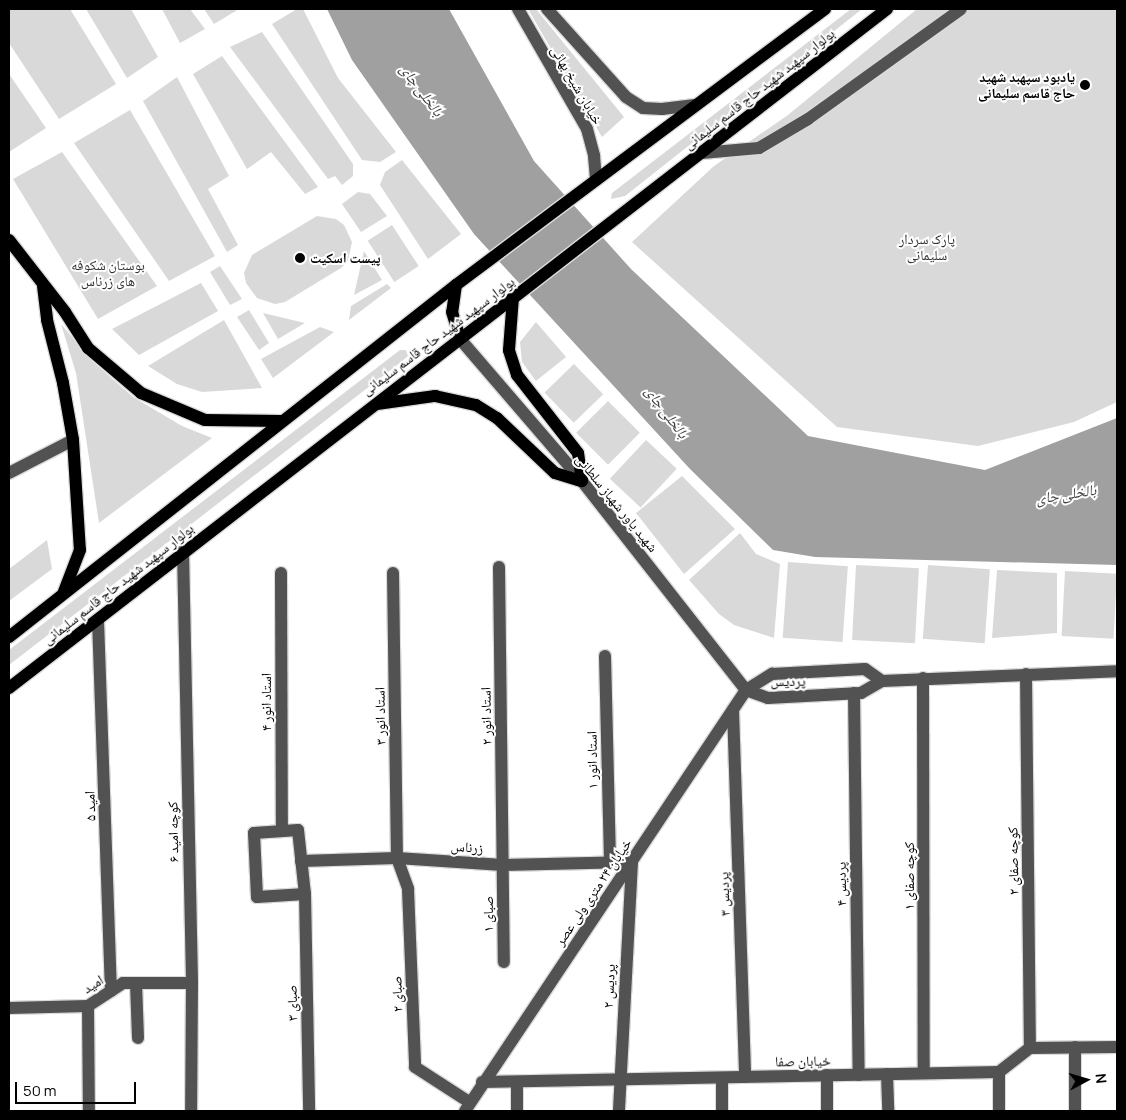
<!DOCTYPE html>
<html>
<head>
<meta charset="utf-8">
<style>
  body { margin:0 }
  #map { position:relative; width:1126px; height:1120px; overflow:hidden; background:#fff; font-family:Manrope,"Noto Naskh Arabic",sans-serif }
  div>[style] { position:absolute }
  .green>* { inset:0; background:#d9d9d9; transform-origin:0 0 }
  .water>* { inset:0; background:#a0a0a0 }
  .roads { filter:drop-shadow(1px 0 #dbdbdb) drop-shadow(-1px 0 #dbdbdb) drop-shadow(0 1px #dbdbdb) drop-shadow(0 -1px #dbdbdb) }
  .minor>* { height:12px; margin:-6px; padding:0 6px; transform-origin:6px; border-radius:6px; background:#525252 }
  .major>* { height:12px; margin:-6px; padding:0 6px; transform-origin:6px; border-radius:6px; background:#000 }
  .dots>* { width:14px; height:14px; translate:-50% -50%; box-sizing:border-box; border:2px solid #fff; border-radius:50% }
  span { translate:-50% -50%; white-space:nowrap; text-align:center; line-height:1.15; -webkit-text-stroke:4px #fff; paint-order:stroke }
  .poi-label { font-size:14px; color:#000; font-weight:700 }
  .right { translate:-100% -50%; text-align:right }
  .left { translate:0 -50%; text-align:left }
  .street-label { font-size:14px; color:#000 }
  .park-label { font-size:14px; color:#303030 }
  .water-label { font-size:15px; color:#414141; font-style:italic }
  .frame { position:absolute; inset:0; border:10px solid #000; pointer-events:none }
  .north { position:absolute; left:1061px; top:1055px; width:50px; height:50px; -webkit-text-stroke:4px #fff; paint-order:stroke; rotate:84deg; font-size:14px; font-weight:700; line-height:20px; text-align:center; color:#000 }
  .north::after { content:''; display:block; margin:auto; width:18px; height:22px; background:#000; clip-path:polygon(50% 0,100% 100%,50% 72%,0 100%) }
  .scale { position:absolute; left:15px; top:1082px; width:121px; height:22px; box-sizing:border-box; border:2px solid #000; border-top:0; padding-left:6px; font-size:15px; line-height:18px; white-space:nowrap; color:#000; -webkit-text-stroke:4px #fff; paint-order:stroke }
</style>
</head>
<body>
<div id="map">
  <div class="green">
    <div style="clip-path:polygon(9px 9px,70px 9px,116px 84px,59px 119px,9px 43px)"></div>
    <div style="clip-path:polygon(86px 9px,131px 9px,158px 57px,127px 78px)"></div>
    <div style="clip-path:polygon(162px 9px,190px 9px,205px 29px,180px 43px)"></div>
    <div style="clip-path:polygon(204px 9px,239px 9px,214px 24px)"></div>
    <div style="clip-path:polygon(297px 9px,303px 9px,338px 78px,396px 152px,380px 162px,362px 160px,272px 24px)"></div>
    <div style="clip-path:polygon(528px 9px,536px 9px,624px 117px,602px 137px)"></div>
    <div style="clip-path:polygon(851px 9px,862px 9px,625px 196px,611px 199px,612px 193px)"></div>
    <div style="clip-path:polygon(917px 9px,1117px 9px,1117px 402px,1074px 422px,978px 446px,837px 427px,632px 242px,714px 166px,788px 115px)"></div>
    <div style="clip-path:polygon(262px 32px,353px 164px,353px 176px,342px 185px,335px 176px,328px 179px,230px 47px)"></div>
    <div style="clip-path:polygon(222px 56px,318px 187px,305px 194px,271px 152px,247px 169px,193px 74px)"></div>
    <div style="clip-path:polygon(9px 74px,46px 128px,9px 152px)"></div>
    <div style="clip-path:polygon(177px 77px,229px 176px,208px 189px,238px 245px,227px 252px,143px 101px)"></div>
    <div style="clip-path:polygon(130px 110px,215px 256px,169px 281px,74px 143px)"></div>
    <div style="clip-path:polygon(62px 152px,157px 286px,98px 319px,13px 179px)"></div>
    <div style="clip-path:polygon(402px 160px,461px 234px,428px 259px,380px 185px,385px 172px)"></div>
    <div style="clip-path:polygon(358px 192px,370px 194px,387px 216px,361px 232px,342px 204px)"></div>
    <div style="clip-path:polygon(317px 216px,336px 219px,344px 225px,352px 242px,348px 261px,341px 268px,285px 302px,275px 304px,257px 298px,246px 283px,244px 273px,252px 255px)"></div>
    <div style="left:392px;top:225px;width:49px;height:29px;rotate:57deg"></div>
    <div style="clip-path:polygon(364px 251px,382px 280px,354px 295px)"></div>
    <div style="clip-path:polygon(220px 266px,242px 299px,230px 305px,210px 272px)"></div>
    <div style="clip-path:polygon(201px 283px,218px 311px,139px 355px,112px 329px)"></div>
    <div style="clip-path:polygon(387px 284px,391px 288px,349px 320px,351px 306px)"></div>
    <div style="clip-path:polygon(249px 310px,269px 343px,259px 350px,237px 317px)"></div>
    <div style="clip-path:polygon(263px 313px,305px 323px,278px 339px)"></div>
    <div style="clip-path:polygon(224px 320px,262px 388px,202px 392px,177px 384px,148px 366px)"></div>
    <div style="clip-path:polygon(536px 322px,566px 357px,536px 381px,522px 362px,520px 342px)"></div>
    <div style="clip-path:polygon(61px 324px,92px 361px,133px 397px,182px 426px,212px 438px,99px 523px,76px 373px)"></div>
    <div style="clip-path:polygon(320px 327px,334px 332px,273px 378px,261px 359px)"></div>
    <div style="clip-path:polygon(400px 350px,406px 350px,408px 356px,401px 362px,9px 665px,9px 650px)"></div>
    <div style="left:574px;top:364px;width:42px;height:41px;rotate:46deg"></div>
    <div style="left:608px;top:401px;width:45px;height:45px;rotate:45deg"></div>
    <div style="left:646px;top:440px;width:42px;height:53px;rotate:43deg"></div>
    <div style="clip-path:polygon(682px 476px,735px 529px,684px 574px,636px 513px)"></div>
    <div style="clip-path:polygon(740px 533px,756px 554px,780px 564px,774px 638px,734px 625px,719px 614px,689px 580px)"></div>
    <div style="clip-path:polygon(47px 540px,52px 569px,9px 601px,9px 569px)"></div>
    <div style="left:788px;top:562px;width:60px;height:76px;rotate:4deg"></div>
    <div style="left:856px;top:565px;width:63px;height:75px;rotate:3deg"></div>
    <div style="left:928px;top:565px;width:62px;height:74px;rotate:4deg"></div>
    <div style="clip-path:polygon(997px 570px,1057px 573px,1057px 633px,992px 638px)"></div>
    <div style="left:1065px;top:571px;width:52px;height:65px;rotate:3deg"></div>
  </div>
  <div class="water">
    <div style="clip-path:polygon(327px 9px,449px 9px,534px 161px,631px 269px,808px 436px,985px 470px,1117px 418px,1117px 565px,815px 557px,773px 550px,690px 469px,474px 234px,352px 60px)"></div>
  </div>
  <div class="roads">
    <div class="minor">
      <div style="left:518px;top:9px;width:138px;rotate:60.1deg"></div>
      <div style="left:587px;top:129px;width:28px;rotate:75deg"></div>
      <div style="left:594px;top:156px;width:24px;rotate:85deg"></div>
      <div style="left:547px;top:9px;width:118px;rotate:48.1deg"></div>
      <div style="left:626px;top:97px;width:20px;rotate:33deg"></div>
      <div style="left:643px;top:108px;width:19px;rotate:3deg"></div>
      <div style="left:662px;top:109px;width:33px;rotate:-7deg"></div>
      <div style="left:702px;top:153px;width:57px;rotate:-5deg"></div>
      <div style="left:759px;top:148px;width:57px;rotate:-30.6deg"></div>
      <div style="left:808px;top:119px;width:188px;rotate:-35.7deg"></div>
      <div style="left:460px;top:339px;width:187px;rotate:49.3deg"></div>
      <div style="left:582px;top:481px;width:266px;rotate:51.9deg"></div>
      <div style="left:9px;top:473px;width:72px;rotate:-27.3deg"></div>
      <div style="left:183px;top:551px;width:432px;rotate:88.8deg"></div>
      <div style="left:192px;top:983px;width:128px;rotate:90.4deg"></div>
      <div style="left:499px;top:567px;width:395px;rotate:89.3deg"></div>
      <div style="left:281px;top:573px;width:257px;rotate:89.8deg"></div>
      <div style="left:393px;top:573px;width:285px;rotate:89.2deg"></div>
      <div style="left:397px;top:858px;width:33px;rotate:70deg"></div>
      <div style="left:408px;top:889px;width:178px;rotate:87.7deg"></div>
      <div style="left:415px;top:1067px;width:64px;rotate:32.9deg"></div>
      <div style="left:98px;top:620px;width:371px;rotate:88deg"></div>
      <div style="left:605px;top:656px;width:207px;rotate:88.6deg"></div>
      <div style="left:1026px;top:674px;width:374px;rotate:89.4deg"></div>
      <div style="left:923px;top:678px;width:395px;rotate:89.9deg"></div>
      <div style="left:746px;top:690px;width:23px;rotate:20deg"></div>
      <div style="left:768px;top:698px;width:93px;rotate:-3.1deg"></div>
      <div style="left:861px;top:693px;width:24px;rotate:-30deg"></div>
      <div style="left:882px;top:681px;width:235px;rotate:-2.4deg"></div>
      <div style="left:854px;top:693px;width:382px;rotate:89.3deg"></div>
      <div style="left:733px;top:710px;width:367px;rotate:88.1deg"></div>
      <div style="left:301px;top:861px;width:96px;rotate:-1.8deg"></div>
      <div style="left:397px;top:858px;width:106px;rotate:3.8deg"></div>
      <div style="left:503px;top:865px;width:129px;rotate:-1.3deg"></div>
      <div style="left:632px;top:862px;width:249px;rotate:93deg"></div>
      <div style="left:305px;top:894px;width:48px;rotate:176.4deg"></div>
      <div style="left:257px;top:897px;width:64px;rotate:-92.7deg"></div>
      <div style="left:254px;top:833px;width:44px;rotate:-3.9deg"></div>
      <div style="left:298px;top:830px;width:64px;rotate:83.8deg"></div>
      <div style="left:305px;top:894px;width:217px;rotate:88.9deg"></div>
      <div style="left:136px;top:983px;width:55px;rotate:87.9deg"></div>
      <div style="left:88px;top:1006px;width:105px;rotate:89.5deg"></div>
      <div style="left:9px;top:1008px;width:79px;rotate:-1.5deg"></div>
      <div style="left:88px;top:1006px;width:42px;rotate:-33.3deg"></div>
      <div style="left:123px;top:983px;width:69px"></div>
      <div style="left:1075px;top:1047px;width:64px;rotate:90deg"></div>
      <div style="left:999px;top:1072px;width:39px;rotate:90deg"></div>
      <div style="left:887px;top:1074px;width:37px;rotate:88deg"></div>
      <div style="left:827px;top:1075px;width:36px;rotate:90deg"></div>
      <div style="left:722px;top:1078px;width:33px;rotate:90deg"></div>
      <div style="left:482px;top:1082px;width:517px;rotate:-1.11deg"></div>
      <div style="left:999px;top:1072px;width:39px;rotate:-38deg"></div>
      <div style="left:1030px;top:1048px;width:87px;rotate:-0.7deg"></div>
      <div style="left:465px;top:1111px;width:506px;rotate:-56.28deg"></div>
      <div style="left:746px;top:690px;width:31px;rotate:-32deg"></div>
      <div style="left:772px;top:674px;width:93px;rotate:-3.1deg"></div>
      <div style="left:865px;top:669px;width:21px;rotate:35deg"></div>
      <div style="left:517px;top:1111px;width:29px;rotate:-90deg"></div>
    </div>
    <div class="major">
      <div style="left:9px;top:240px;width:91px;rotate:52.1deg"></div>
      <div style="left:65px;top:312px;width:43px;rotate:57.4deg"></div>
      <div style="left:88px;top:348px;width:70px;rotate:40.3deg"></div>
      <div style="left:141px;top:393px;width:69px;rotate:22.9deg"></div>
      <div style="left:205px;top:420px;width:77px;rotate:0.7deg"></div>
      <div style="left:456px;top:285px;width:27px;rotate:98deg"></div>
      <div style="left:452px;top:312px;width:28px;rotate:73deg"></div>
      <div style="left:43px;top:286px;width:34px;rotate:83deg"></div>
      <div style="left:47px;top:320px;width:65px;rotate:75.7deg"></div>
      <div style="left:63px;top:383px;width:58px;rotate:80deg"></div>
      <div style="left:73px;top:440px;width:110px;rotate:86.4deg"></div>
      <div style="left:80px;top:550px;width:47px;rotate:111.1deg"></div>
      <div style="left:377px;top:404px;width:59px;rotate:-7.9deg"></div>
      <div style="left:435px;top:396px;width:42px;rotate:12.4deg"></div>
      <div style="left:476px;top:405px;width:25px;rotate:32deg"></div>
      <div style="left:497px;top:418px;width:80px;rotate:43.5deg"></div>
      <div style="left:555px;top:473px;width:28px;rotate:17deg"></div>
      <div style="left:582px;top:481px;width:28px;rotate:-98deg"></div>
      <div style="left:578px;top:453px;width:99px;rotate:-128deg"></div>
      <div style="left:517px;top:375px;width:26px;rotate:-108deg"></div>
      <div style="left:509px;top:350px;width:53px;rotate:-85.7deg"></div>
      <div style="left:9px;top:637px;width:569px;rotate:-38.22deg"></div>
      <div style="left:456px;top:285px;width:461px;rotate:-36.8deg"></div>
      <div style="left:9px;top:688px;width:1110px;rotate:-37.72deg"></div>
    </div>
  </div>
  <div class="dots">
    <div style="left:1085px;top:85px;background:#000"></div>
    <div style="left:300px;top:258px;background:#000"></div>
  </div>
  <div class="poi-label">
    <span class="right" style="left:1075px;top:85px">یادبود سپهبد شهید<br>حاج قاسم سلیمانی</span>
    <span class="left" style="left:310px;top:258px">پیست اسکیت</span>
  </div>
  <div class="street-label">
    <span style="left:577px;top:85px;rotate:60deg">خیابان شیخ بهائی</span>
    <span style="left:759px;top:89px;rotate:-38deg">بولوار سپهبد شهید حاج قاسم سلیمانی</span>
    <span style="left:438px;top:336px;rotate:-37deg">بولوار سپهبد شهید حاج قاسم سلیمانی</span>
    <span style="left:617px;top:503px;rotate:51deg">شهید یاور شهباز سلطانی</span>
    <span style="left:118px;top:584px;rotate:-38deg">بولوار سپهبد شهید حاج قاسم سلیمانی</span>
    <span style="left:788px;top:681px;rotate:-1deg">پردیس</span>
    <span style="left:266px;top:702px;rotate:-90deg">استاد انور ۴</span>
    <span style="left:380px;top:716px;rotate:-91deg">استاد انور ۳</span>
    <span style="left:486px;top:716px;rotate:-91deg">استاد انور ۲</span>
    <span style="left:592px;top:760px;rotate:-91deg">استاد انور ۱</span>
    <span style="left:90px;top:806px;rotate:-92deg">امید ۵</span>
    <span style="left:173px;top:832px;rotate:-91deg">کوچه امید ۶</span>
    <span style="left:467px;top:847px;rotate:4deg">زرناس</span>
    <span style="left:1013px;top:861px;rotate:-91deg">کوچه صفای ۲</span>
    <span style="left:909px;top:876px;rotate:-90deg">کوچه صفای ۱</span>
    <span style="left:841px;top:884px;rotate:-91deg">پردیس ۴</span>
    <span style="left:593px;top:892px;rotate:-56deg">خیابان ۲۴ متری ولی عصر</span>
    <span style="left:724px;top:894px;rotate:-92deg">پردیس ۳</span>
    <span style="left:488px;top:914px;rotate:-90deg">صبای ۱</span>
    <span style="left:93px;top:984px;rotate:-32deg">امید</span>
    <span style="left:609px;top:986px;rotate:-87deg">پردیس ۲</span>
    <span style="left:397px;top:994px;rotate:-92deg">صبای ۲</span>
    <span style="left:292px;top:1003px;rotate:-91deg">صبای ۳</span>
    <span style="left:803px;top:1061px;rotate:-1deg">خیابان صفا</span>
  </div>
  <div class="park-label">
    <span style="left:927px;top:247px">پارک سردار<br>سلیمانی</span>
    <span style="left:108px;top:273px">بوستان شکوفه<br>های زرناس</span>
  </div>
  <div class="water-label">
    <span style="left:422px;top:90px;rotate:53deg">بالخلی چای</span>
    <span style="left:667px;top:412px;rotate:53deg">بالخلی چای</span>
    <span style="left:1066px;top:494px;rotate:-9deg">بالخلی چای</span>
  </div>
  <div class="frame"></div>
  <div class="north">N</div>
  <div class="scale">50 m</div>
</div>
</body>
</html>
